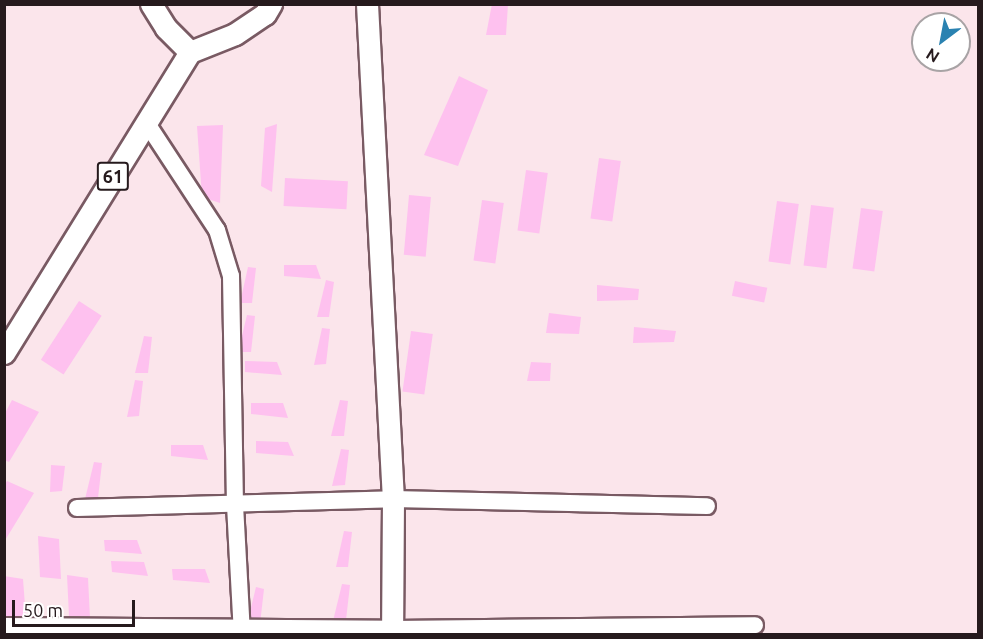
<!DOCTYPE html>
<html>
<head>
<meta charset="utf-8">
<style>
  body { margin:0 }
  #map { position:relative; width:983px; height:639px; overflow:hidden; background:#fbe5eb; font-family:Ubuntu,sans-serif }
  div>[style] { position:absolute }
  .building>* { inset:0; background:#fec1ef; transform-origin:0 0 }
  .roads { filter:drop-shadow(2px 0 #795a63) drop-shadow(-2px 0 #795a63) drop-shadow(0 2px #795a63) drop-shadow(0 -2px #795a63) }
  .minor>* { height:16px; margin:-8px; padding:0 8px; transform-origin:8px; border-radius:8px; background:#fff }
  .major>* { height:21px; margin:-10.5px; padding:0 10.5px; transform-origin:10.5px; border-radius:10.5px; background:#fff }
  span { translate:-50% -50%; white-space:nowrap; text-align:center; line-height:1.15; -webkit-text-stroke:4.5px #fff; paint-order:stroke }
  .shield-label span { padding:2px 4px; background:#fff; border:2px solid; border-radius:4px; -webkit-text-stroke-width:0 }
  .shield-label { font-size:18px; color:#261a1d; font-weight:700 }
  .frame { position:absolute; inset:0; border:6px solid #261a1d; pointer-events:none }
  .north { position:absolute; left:911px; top:12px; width:60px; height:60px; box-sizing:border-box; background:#fff; border:2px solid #a8a3a5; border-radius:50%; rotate:212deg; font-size:16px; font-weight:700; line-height:24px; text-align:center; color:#261a1d }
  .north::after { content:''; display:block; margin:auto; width:21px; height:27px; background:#2a82b1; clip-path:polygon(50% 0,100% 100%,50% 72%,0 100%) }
  .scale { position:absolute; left:12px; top:600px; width:123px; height:27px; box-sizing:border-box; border:3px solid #261a1d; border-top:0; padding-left:8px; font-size:18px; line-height:21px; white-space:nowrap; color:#261a1d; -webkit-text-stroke:4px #fff; paint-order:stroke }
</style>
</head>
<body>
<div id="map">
  <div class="building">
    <div style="clip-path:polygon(492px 4px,508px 4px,506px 35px,486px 35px)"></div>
    <div style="clip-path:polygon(459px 76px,488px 90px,458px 166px,424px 155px)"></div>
    <div style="clip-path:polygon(277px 124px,272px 192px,261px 186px,265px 128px)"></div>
    <div style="clip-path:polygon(223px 125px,220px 203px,202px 197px,197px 126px)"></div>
    <div style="left:599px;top:158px;width:22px;height:61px;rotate:8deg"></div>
    <div style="left:526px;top:170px;width:22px;height:61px;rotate:8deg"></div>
    <div style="left:285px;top:178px;width:63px;height:28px;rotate:3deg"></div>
    <div style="left:409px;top:195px;width:22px;height:60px;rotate:5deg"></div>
    <div style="left:482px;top:200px;width:22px;height:61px;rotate:8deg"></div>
    <div style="left:777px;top:201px;width:22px;height:61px;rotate:8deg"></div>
    <div style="left:811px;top:205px;width:23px;height:61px;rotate:7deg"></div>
    <div style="left:861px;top:208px;width:22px;height:61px;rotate:8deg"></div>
    <div style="clip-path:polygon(284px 265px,316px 265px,321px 279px,284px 276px)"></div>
    <div style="clip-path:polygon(248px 267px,256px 268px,252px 303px,240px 303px)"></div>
    <div style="clip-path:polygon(326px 280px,334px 282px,329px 317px,317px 317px)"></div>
    <div style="left:735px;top:281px;width:33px;height:15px;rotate:12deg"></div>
    <div style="clip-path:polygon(597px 285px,639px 289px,638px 300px,597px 301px)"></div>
    <div style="left:79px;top:301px;width:27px;height:70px;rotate:33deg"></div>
    <div style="clip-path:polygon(549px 313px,581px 317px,579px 334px,546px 333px)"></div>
    <div style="clip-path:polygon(247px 315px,255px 316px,251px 352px,238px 352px)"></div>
    <div style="clip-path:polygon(634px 327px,676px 331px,674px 342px,633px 343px)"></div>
    <div style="clip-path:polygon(322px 328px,330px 329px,326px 364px,314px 365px)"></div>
    <div style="left:411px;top:331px;width:22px;height:61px;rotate:8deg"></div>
    <div style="clip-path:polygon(144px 336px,152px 337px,148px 373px,135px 373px)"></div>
    <div style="clip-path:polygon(245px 361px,277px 362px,282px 375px,245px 372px)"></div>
    <div style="clip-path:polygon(531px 362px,551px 363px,550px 381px,527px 381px)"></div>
    <div style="clip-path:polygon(135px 380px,143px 381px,139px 416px,127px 417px)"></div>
    <div style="clip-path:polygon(12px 400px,39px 412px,9px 462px,4px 460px,4px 415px)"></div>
    <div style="clip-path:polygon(340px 400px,348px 401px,344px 436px,331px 436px)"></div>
    <div style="clip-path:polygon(251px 403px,283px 403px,288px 418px,251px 414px)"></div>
    <div style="clip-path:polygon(256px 441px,288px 442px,294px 456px,256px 453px)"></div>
    <div style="clip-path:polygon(171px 445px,203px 445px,208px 460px,171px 456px)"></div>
    <div style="clip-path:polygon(341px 449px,349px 450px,345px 485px,332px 486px)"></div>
    <div style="clip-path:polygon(94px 462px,102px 463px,98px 498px,85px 499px)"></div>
    <div style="clip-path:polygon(51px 465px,65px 466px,62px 491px,50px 492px)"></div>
    <div style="clip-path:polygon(7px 481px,34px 493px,4px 542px,4px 486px)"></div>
    <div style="clip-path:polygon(344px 531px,352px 532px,348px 567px,336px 567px)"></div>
    <div style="clip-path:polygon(38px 536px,59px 539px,61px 579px,40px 577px)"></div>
    <div style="clip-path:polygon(104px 540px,137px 540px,142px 554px,105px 551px)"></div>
    <div style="clip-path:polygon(111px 561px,144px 562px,148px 576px,112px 572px)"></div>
    <div style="clip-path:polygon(172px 569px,205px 569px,210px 583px,173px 580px)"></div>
    <div style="clip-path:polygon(67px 575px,88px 578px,90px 618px,69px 616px)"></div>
    <div style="clip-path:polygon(4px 576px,23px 579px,26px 619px,4px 617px)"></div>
    <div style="clip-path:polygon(342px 584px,350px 585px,346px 620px,333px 621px)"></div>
    <div style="clip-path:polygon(256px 587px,264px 589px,260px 624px,247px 624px)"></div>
  </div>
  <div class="roads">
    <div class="minor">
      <div style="left:146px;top:122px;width:129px;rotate:56.7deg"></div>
      <div style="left:217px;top:230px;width:48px;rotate:73.1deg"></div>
      <div style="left:231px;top:276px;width:229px;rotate:89deg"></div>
      <div style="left:235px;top:505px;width:129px;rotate:86.9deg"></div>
      <div style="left:77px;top:508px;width:316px;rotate:-1.6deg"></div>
      <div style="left:393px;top:499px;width:314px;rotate:1.3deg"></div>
      <div style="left:4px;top:626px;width:389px;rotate:0.4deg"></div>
      <div style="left:393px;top:629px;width:362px;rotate:-0.6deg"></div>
    </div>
    <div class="major">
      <div style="left:367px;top:4px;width:496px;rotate:87deg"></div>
      <div style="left:393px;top:499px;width:135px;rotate:90.4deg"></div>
      <div style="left:190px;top:52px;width:48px;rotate:-21.8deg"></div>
      <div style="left:235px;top:34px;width:36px;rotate:-34deg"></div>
      <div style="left:265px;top:14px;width:12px;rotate:-59deg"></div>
      <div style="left:4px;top:353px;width:354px;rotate:-58.3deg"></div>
      <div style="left:190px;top:52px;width:34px;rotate:-135deg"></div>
      <div style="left:166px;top:28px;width:28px;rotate:-122deg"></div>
    </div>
  </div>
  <div class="shield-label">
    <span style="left:113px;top:176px">61</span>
  </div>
  <div class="frame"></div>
  <div class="north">N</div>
  <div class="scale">50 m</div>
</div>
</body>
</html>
